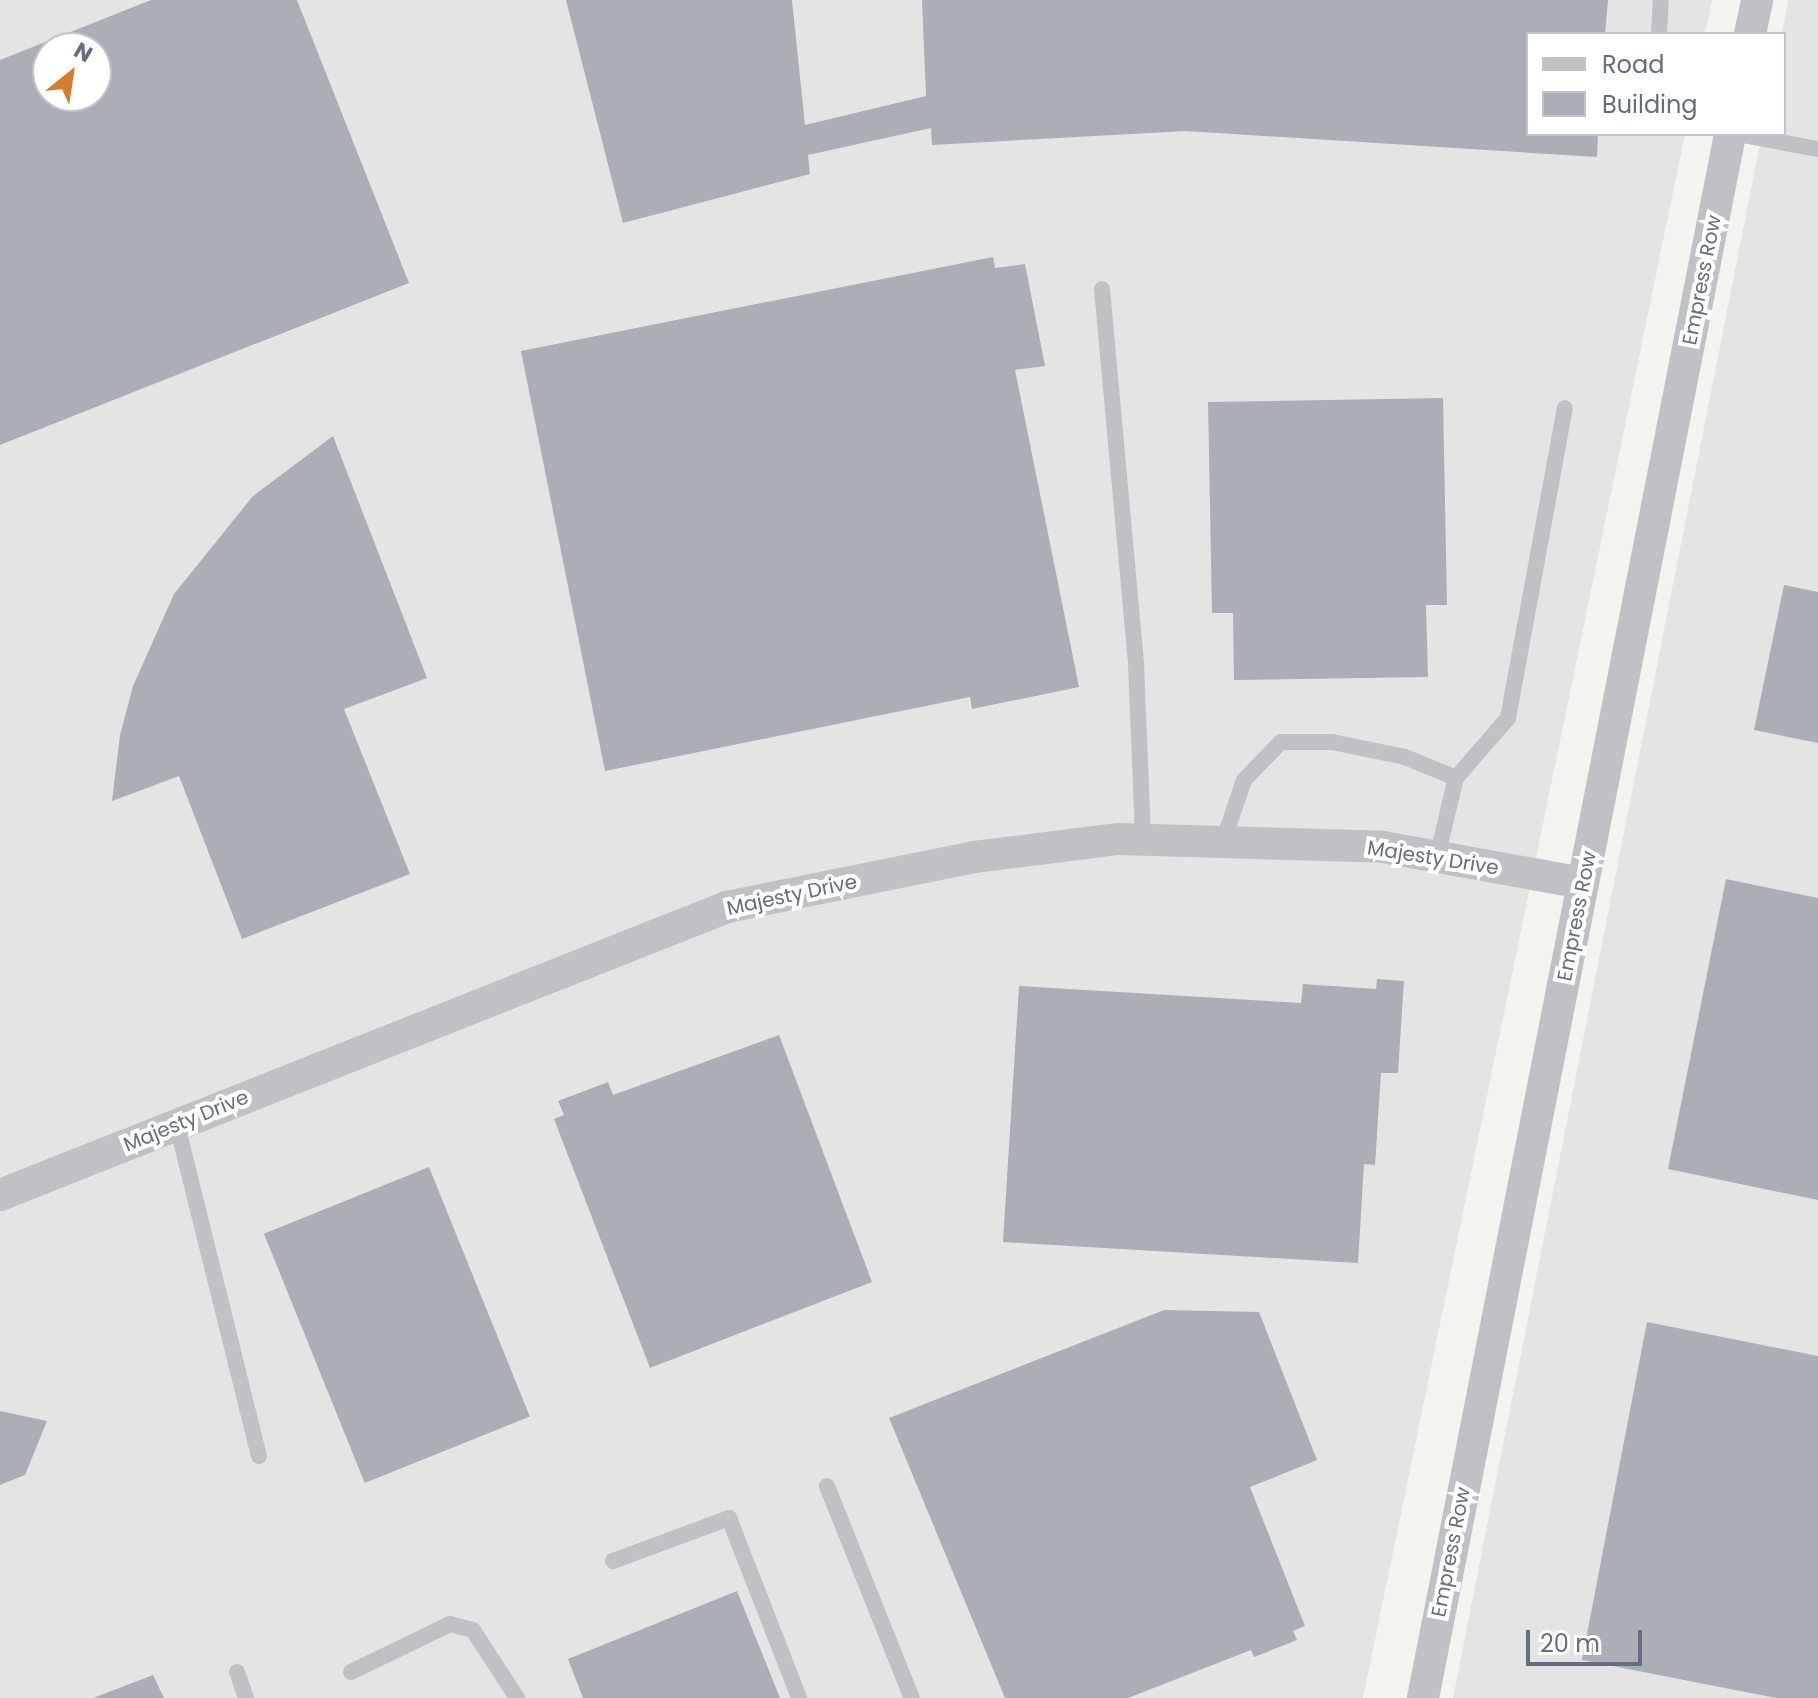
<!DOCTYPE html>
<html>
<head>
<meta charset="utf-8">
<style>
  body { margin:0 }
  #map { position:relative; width:1818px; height:1698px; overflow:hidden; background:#f3f3f0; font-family:Poppins,sans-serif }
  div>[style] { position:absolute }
  .built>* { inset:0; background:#e3e4e3 }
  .building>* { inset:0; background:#abafb5; transform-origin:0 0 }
  .service>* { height:16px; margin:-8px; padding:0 8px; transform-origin:8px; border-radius:8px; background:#bfc1c5 }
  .minor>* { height:32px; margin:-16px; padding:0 16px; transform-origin:16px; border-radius:16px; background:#bfc1c5 }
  span { translate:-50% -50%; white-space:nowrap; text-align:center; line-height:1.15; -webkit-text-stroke:8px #fff; paint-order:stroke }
  .street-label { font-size:20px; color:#656d7e }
  .legend { position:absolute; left:1526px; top:32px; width:260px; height:104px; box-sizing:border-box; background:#fff; border:2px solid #c1c5cb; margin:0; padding:10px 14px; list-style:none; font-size:24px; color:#656d7e }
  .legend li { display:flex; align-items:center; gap:16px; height:40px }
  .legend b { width:40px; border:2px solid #c1c5cb }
  .north { position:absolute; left:32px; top:32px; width:80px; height:80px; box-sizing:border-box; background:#fff; border:2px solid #c1c5cb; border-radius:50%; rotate:30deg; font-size:22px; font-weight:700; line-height:32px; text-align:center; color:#656d7e }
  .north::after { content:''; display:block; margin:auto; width:28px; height:36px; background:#d47d2f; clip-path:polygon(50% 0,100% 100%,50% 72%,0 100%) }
  .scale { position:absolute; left:1526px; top:1630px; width:116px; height:36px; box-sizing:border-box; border:4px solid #656d7e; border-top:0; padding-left:10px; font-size:24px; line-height:28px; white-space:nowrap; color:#656d7e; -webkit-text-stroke:6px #fff; paint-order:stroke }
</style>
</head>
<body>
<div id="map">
  <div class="built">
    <div style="clip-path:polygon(evenodd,0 0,1712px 0,1705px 34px,1528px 34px,1528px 134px,1685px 134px,1363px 1698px,0 1698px,0 0,48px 48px,96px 48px,96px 96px,48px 96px,48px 48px)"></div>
    <div style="clip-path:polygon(1788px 0,1818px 0,1818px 1698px,1453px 1698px,1762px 134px,1784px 134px,1782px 34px)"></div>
  </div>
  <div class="building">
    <div style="clip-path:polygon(evenodd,151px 0,297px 0,409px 283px,0 445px,0 60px,151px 0,48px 48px,96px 48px,96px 96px,48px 96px,48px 48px)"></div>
    <div style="clip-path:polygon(566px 0,792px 0,805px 125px,926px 96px,922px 0,1608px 0,1605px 34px,1528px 34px,1528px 134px,1598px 134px,1597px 157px,1186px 131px,932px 145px,931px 128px,808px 155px,810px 174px,623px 223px)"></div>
    <div style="clip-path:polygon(993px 257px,995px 268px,1025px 264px,1045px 366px,1015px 370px,1079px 687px,972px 709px,970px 697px,605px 771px,521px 351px)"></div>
    <div style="clip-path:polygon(1443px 398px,1447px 605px,1426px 605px,1428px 677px,1234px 680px,1233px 613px,1212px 613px,1208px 402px)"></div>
    <div style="clip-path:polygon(333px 436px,427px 678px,344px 709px,410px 874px,242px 939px,179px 776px,112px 801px,120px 735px,133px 686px,174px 594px,253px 496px)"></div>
    <div style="clip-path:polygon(1784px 585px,1818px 592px,1818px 743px,1754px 730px)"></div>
    <div style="clip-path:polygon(1726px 879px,1818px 898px,1818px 1200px,1668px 1169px)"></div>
    <div style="clip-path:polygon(1377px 979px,1404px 981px,1398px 1073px,1381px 1073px,1375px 1165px,1364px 1164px,1358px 1263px,1003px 1242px,1019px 986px,1301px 1003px,1303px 984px,1376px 989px)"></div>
    <div style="clip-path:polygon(779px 1035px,872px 1282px,650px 1368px,554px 1119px,564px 1115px,558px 1101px,608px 1082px,613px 1095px)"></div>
    <div style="left:429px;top:1167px;width:269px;height:178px;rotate:68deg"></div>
    <div style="clip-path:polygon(1164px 1310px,1259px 1312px,1317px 1460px,1250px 1487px,1305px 1626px,1293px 1631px,1297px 1640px,1254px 1657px,1251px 1650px,1128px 1698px,1005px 1698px,889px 1418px)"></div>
    <div style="clip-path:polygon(1647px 1322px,1818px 1356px,1818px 1698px,1776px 1698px,1582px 1660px)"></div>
    <div style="clip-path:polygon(0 1411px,47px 1421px,25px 1475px,0 1485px)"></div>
    <div style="clip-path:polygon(737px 1591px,780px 1698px,583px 1698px,568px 1659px)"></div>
    <div style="clip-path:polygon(153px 1675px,164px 1698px,93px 1698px)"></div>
  </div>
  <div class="service">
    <div style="left:1659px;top:34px;width:34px;rotate:-87deg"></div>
    <div style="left:1737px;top:134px;width:82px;rotate:10.5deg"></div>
    <div style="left:1102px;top:289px;width:376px;rotate:84.8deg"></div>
    <div style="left:1136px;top:663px;width:176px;rotate:87.7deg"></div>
    <div style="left:1223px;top:842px;width:65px;rotate:-71.3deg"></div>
    <div style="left:1244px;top:780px;width:53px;rotate:-45.8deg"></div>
    <div style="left:1281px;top:742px;width:51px"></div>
    <div style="left:1332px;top:742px;width:75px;rotate:11.6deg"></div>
    <div style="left:1405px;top:757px;width:55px;rotate:22.4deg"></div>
    <div style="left:1437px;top:857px;width:81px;rotate:-76.5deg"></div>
    <div style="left:1456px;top:778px;width:79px;rotate:-49.1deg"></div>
    <div style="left:1508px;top:718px;width:315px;rotate:-79.6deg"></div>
    <div style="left:177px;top:1125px;width:341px;rotate:76.1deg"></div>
    <div style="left:827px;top:1486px;width:228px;rotate:68.2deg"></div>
    <div style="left:613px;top:1561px;width:124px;rotate:-20.3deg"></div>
    <div style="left:729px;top:1518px;width:193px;rotate:68.7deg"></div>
    <div style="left:237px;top:1672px;width:28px;rotate:71deg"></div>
    <div style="left:351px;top:1672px;width:110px;rotate:-25.9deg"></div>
    <div style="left:450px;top:1624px;width:24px;rotate:15deg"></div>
    <div style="left:473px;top:1630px;width:81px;rotate:57.1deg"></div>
  </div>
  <div class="minor">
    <div style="left:1750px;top:34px;width:35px;rotate:-78deg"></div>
    <div style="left:0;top:1195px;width:782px;rotate:-21.61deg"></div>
    <div style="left:727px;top:907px;width:252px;rotate:-11.4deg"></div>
    <div style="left:974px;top:857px;width:146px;rotate:-7.1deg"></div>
    <div style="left:1119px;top:839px;width:264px;rotate:1.7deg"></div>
    <div style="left:1383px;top:847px;width:203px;rotate:10.2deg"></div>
    <div style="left:1423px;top:1698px;width:1594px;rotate:-78.89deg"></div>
  </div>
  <div class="street-label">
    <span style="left:1702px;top:280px;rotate:-79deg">Empress Row</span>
    <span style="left:1433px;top:858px;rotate:9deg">Majesty Drive</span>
    <span style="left:792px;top:895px;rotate:-12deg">Majesty Drive</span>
    <span style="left:1577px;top:916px;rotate:-79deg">Empress Row</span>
    <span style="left:186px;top:1121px;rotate:-22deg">Majesty Drive</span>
    <span style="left:1451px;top:1552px;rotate:-79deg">Empress Row</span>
  </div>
  <ul class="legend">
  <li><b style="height:10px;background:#bfc1c5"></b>Road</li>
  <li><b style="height:22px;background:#abafb5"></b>Building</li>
  </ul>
  <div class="north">N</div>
  <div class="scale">20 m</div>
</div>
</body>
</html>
